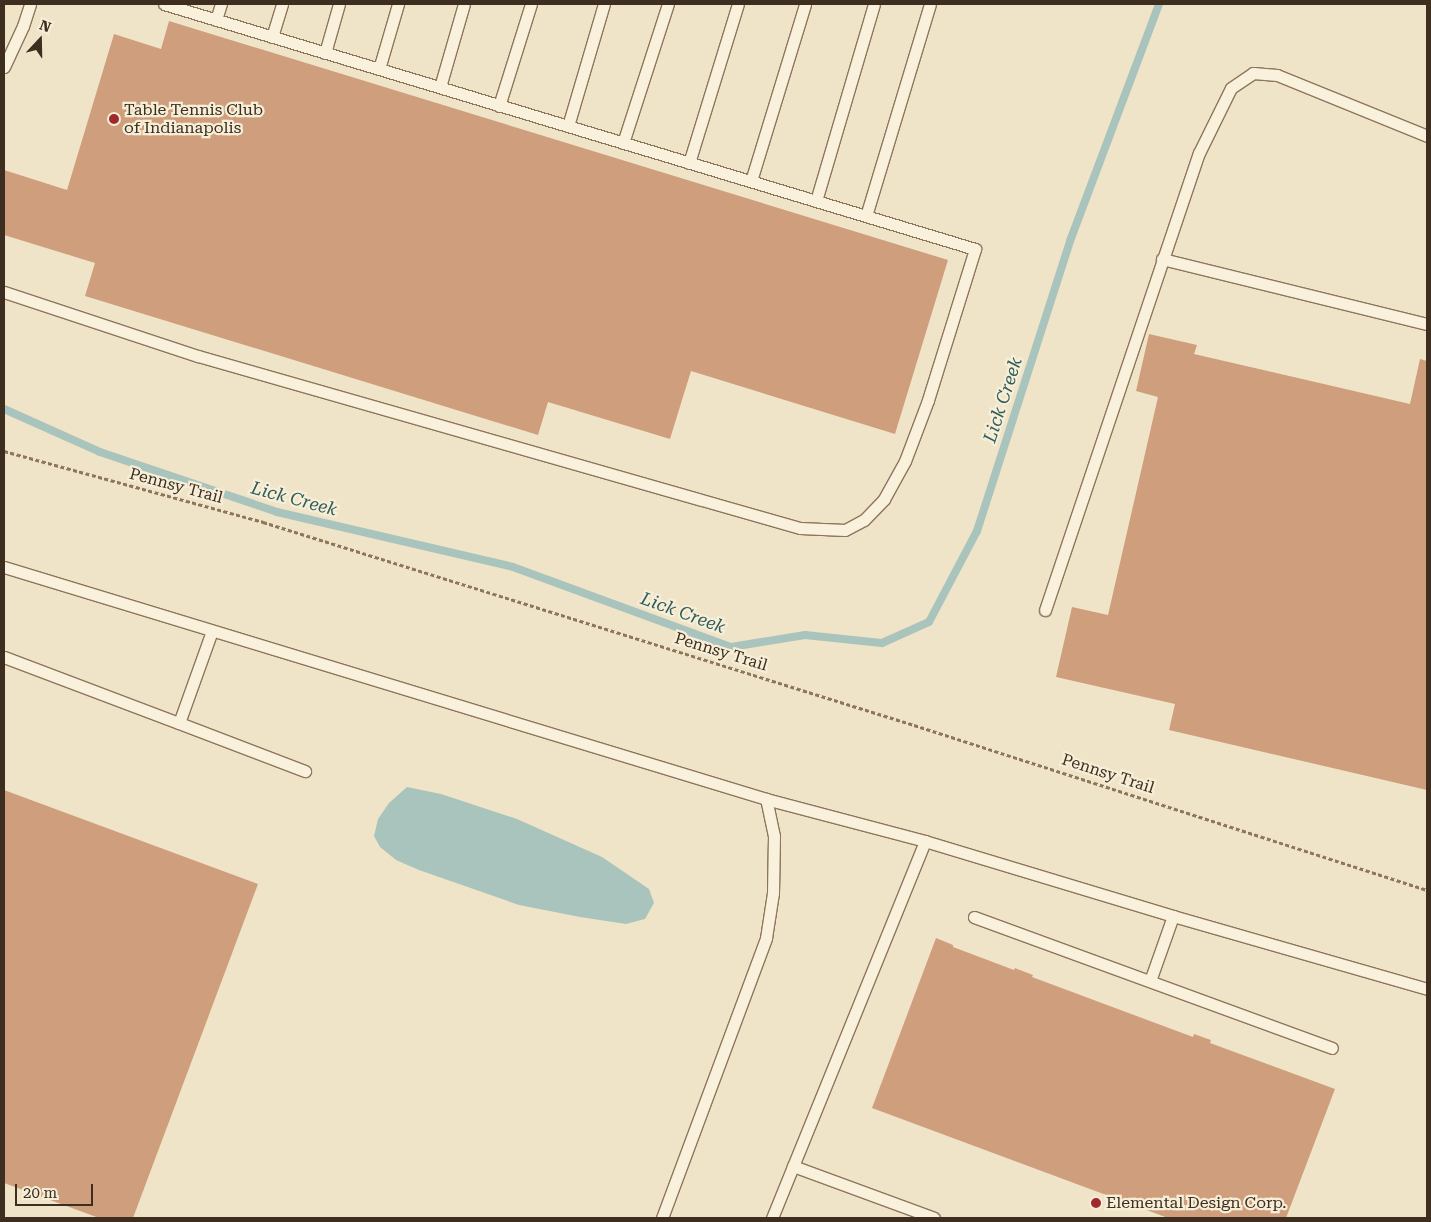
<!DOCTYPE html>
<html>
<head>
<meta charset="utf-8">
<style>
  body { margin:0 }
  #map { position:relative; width:1431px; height:1222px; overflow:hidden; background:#f0e4c8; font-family:"Roboto Serif",serif }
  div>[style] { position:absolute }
  .water>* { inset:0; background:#a9c4bc }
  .stream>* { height:8px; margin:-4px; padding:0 4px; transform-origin:4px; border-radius:4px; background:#a9c4bc }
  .building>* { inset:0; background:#cf9f7d }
  .path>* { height:3px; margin-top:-1.5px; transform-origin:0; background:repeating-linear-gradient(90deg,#8d765c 0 4px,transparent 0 6.5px) }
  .roads { filter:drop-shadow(1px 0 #8d765c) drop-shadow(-1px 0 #8d765c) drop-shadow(0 1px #8d765c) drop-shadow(0 -1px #8d765c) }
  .service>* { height:11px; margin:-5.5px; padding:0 5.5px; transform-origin:5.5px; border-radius:5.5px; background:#faf1dc }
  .dots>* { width:14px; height:14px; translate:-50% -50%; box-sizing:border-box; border:2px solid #f7eed8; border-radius:50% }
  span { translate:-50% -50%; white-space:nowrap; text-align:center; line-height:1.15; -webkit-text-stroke:4.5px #f7eed8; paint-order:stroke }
  .poi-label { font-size:16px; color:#3d2e20 }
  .left { translate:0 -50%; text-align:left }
  .street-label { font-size:16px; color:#3d2e20 }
  .water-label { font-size:18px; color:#2f5d5a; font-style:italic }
  .frame { position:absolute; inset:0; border:5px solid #3d2e20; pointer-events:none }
  .north { position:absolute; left:15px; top:15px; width:50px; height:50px; -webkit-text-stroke:4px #f7eed8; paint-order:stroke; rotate:21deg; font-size:14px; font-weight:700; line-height:20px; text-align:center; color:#3d2e20 }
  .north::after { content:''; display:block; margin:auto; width:18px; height:22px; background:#3d2e20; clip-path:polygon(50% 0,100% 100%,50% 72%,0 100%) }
  .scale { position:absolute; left:15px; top:1184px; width:78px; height:22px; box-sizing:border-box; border:2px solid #3d2e20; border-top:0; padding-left:6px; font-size:15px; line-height:18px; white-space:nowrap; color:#3d2e20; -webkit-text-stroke:4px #f7eed8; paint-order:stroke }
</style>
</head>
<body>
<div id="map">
  <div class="water">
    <div style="clip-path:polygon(407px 787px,441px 794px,517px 819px,602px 857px,649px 889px,654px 903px,645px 919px,626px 924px,580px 917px,519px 905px,419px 870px,396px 860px,380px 847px,374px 836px,378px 819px,389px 803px)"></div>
  </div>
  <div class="stream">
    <div style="left:4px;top:409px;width:105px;rotate:24.1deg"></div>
    <div style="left:100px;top:452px;width:187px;rotate:18.7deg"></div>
    <div style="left:277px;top:512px;width:242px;rotate:13.1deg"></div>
    <div style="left:513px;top:567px;width:232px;rotate:20.2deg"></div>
    <div style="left:731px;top:647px;width:75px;rotate:-9.2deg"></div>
    <div style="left:805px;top:635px;width:77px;rotate:5.9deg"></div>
    <div style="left:882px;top:643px;width:51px;rotate:-24.1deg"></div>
    <div style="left:929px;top:622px;width:103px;rotate:-62.2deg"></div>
    <div style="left:977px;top:531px;width:305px;rotate:-72.2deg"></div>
    <div style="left:1070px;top:241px;width:253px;rotate:-69.4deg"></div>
  </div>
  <div class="building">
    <div style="clip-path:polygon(169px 21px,948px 260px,895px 434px,691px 371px,670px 439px,548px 402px,538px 435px,85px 296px,95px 263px,4px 235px,4px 170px,67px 190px,114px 34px,161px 49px)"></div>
    <div style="clip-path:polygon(1149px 334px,1197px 345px,1194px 354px,1410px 404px,1420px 359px,1427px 361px,1427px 790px,1169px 730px,1175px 704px,1056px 677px,1072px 607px,1108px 615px,1158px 397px,1136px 391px)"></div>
    <div style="clip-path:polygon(4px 790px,258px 884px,133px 1218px,99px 1218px,4px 1183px)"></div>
    <div style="clip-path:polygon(936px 938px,953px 945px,953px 947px,1014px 970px,1015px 968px,1033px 975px,1032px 977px,1193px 1037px,1194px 1034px,1211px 1040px,1210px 1043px,1335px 1089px,1286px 1218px,1168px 1218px,872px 1108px)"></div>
  </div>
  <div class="path">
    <div style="left:4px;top:451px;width:269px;rotate:15.3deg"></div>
    <div style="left:263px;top:522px;width:682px;rotate:17.32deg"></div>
    <div style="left:914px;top:725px;width:539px;rotate:17.83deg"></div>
  </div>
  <div class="roads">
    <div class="service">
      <div style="left:216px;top:20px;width:17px;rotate:-73deg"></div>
      <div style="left:272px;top:37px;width:34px;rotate:-73deg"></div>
      <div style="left:325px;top:53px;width:51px;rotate:-74.1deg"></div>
      <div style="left:4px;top:67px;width:45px;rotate:-65.1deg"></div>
      <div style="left:23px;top:26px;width:23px;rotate:-72deg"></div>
      <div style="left:379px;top:69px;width:68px;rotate:-73.7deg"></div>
      <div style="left:440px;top:87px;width:86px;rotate:-73.9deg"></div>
      <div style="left:499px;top:106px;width:107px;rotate:-72.6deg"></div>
      <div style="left:568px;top:126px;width:127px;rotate:-73.6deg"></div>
      <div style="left:623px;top:143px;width:146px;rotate:-72.1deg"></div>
      <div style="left:689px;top:163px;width:166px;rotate:-72.9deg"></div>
      <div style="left:751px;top:181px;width:185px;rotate:-73deg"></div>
      <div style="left:816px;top:201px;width:205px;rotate:-73.6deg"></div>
      <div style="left:866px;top:216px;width:221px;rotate:-73.2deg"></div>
      <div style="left:1162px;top:259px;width:273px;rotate:13.8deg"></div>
      <div style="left:4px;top:292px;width:204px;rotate:18.3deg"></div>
      <div style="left:198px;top:356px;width:626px;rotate:15.95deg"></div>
      <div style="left:800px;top:528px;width:45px;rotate:2.5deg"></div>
      <div style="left:845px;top:530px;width:21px;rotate:-28deg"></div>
      <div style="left:864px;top:520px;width:29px;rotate:-46deg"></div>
      <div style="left:884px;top:499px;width:43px;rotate:-61.1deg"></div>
      <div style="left:905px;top:461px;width:65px;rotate:-69.3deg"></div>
      <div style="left:928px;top:400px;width:158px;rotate:-72.7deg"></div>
      <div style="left:975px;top:249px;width:847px;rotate:-163.19deg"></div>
      <div style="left:4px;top:567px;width:797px;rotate:16.93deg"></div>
      <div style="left:766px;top:799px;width:164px;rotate:14.8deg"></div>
      <div style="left:925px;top:841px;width:259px;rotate:16.8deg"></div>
      <div style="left:1173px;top:916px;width:264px;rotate:16deg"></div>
      <div style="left:1045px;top:610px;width:482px;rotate:-71.4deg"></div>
      <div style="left:1199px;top:153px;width:72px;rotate:-63.8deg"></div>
      <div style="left:1231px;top:88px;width:27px;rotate:-34deg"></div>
      <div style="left:1253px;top:73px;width:24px;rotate:5deg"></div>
      <div style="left:1277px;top:75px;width:162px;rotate:22.1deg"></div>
      <div style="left:4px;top:657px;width:187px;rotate:20.7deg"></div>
      <div style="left:179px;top:723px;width:98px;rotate:-70.3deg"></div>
      <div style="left:179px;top:723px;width:135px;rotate:20.9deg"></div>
      <div style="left:974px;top:917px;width:381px;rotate:20.1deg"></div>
      <div style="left:1150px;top:981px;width:69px;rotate:-70.5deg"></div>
      <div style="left:793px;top:1166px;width:150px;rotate:20.2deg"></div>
      <div style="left:662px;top:1218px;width:299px;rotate:-69.6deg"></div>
      <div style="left:766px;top:938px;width:46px;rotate:-81.2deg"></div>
      <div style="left:773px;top:893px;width:57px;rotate:-89deg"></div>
      <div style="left:774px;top:836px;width:38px;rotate:-102deg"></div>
      <div style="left:772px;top:1218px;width:407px;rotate:-67.9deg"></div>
    </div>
  </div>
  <div class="dots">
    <div style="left:114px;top:119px;background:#9e2a2b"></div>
    <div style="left:1096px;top:1203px;background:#9e2a2b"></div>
  </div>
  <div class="poi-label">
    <span class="left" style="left:124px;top:119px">Table Tennis Club<br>of Indianapolis</span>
    <span class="left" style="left:1106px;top:1203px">Elemental Design Corp.</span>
  </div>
  <div class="street-label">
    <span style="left:176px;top:486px;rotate:15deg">Pennsy Trail</span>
    <span style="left:721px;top:652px;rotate:17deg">Pennsy Trail</span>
    <span style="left:1108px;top:774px;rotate:18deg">Pennsy Trail</span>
  </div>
  <div class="water-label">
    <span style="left:1003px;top:400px;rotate:-72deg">Lick Creek</span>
    <span style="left:294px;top:499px;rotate:15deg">Lick Creek</span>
    <span style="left:683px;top:613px;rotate:20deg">Lick Creek</span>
  </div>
  <div class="frame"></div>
  <div class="north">N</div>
  <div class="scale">20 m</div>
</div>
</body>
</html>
